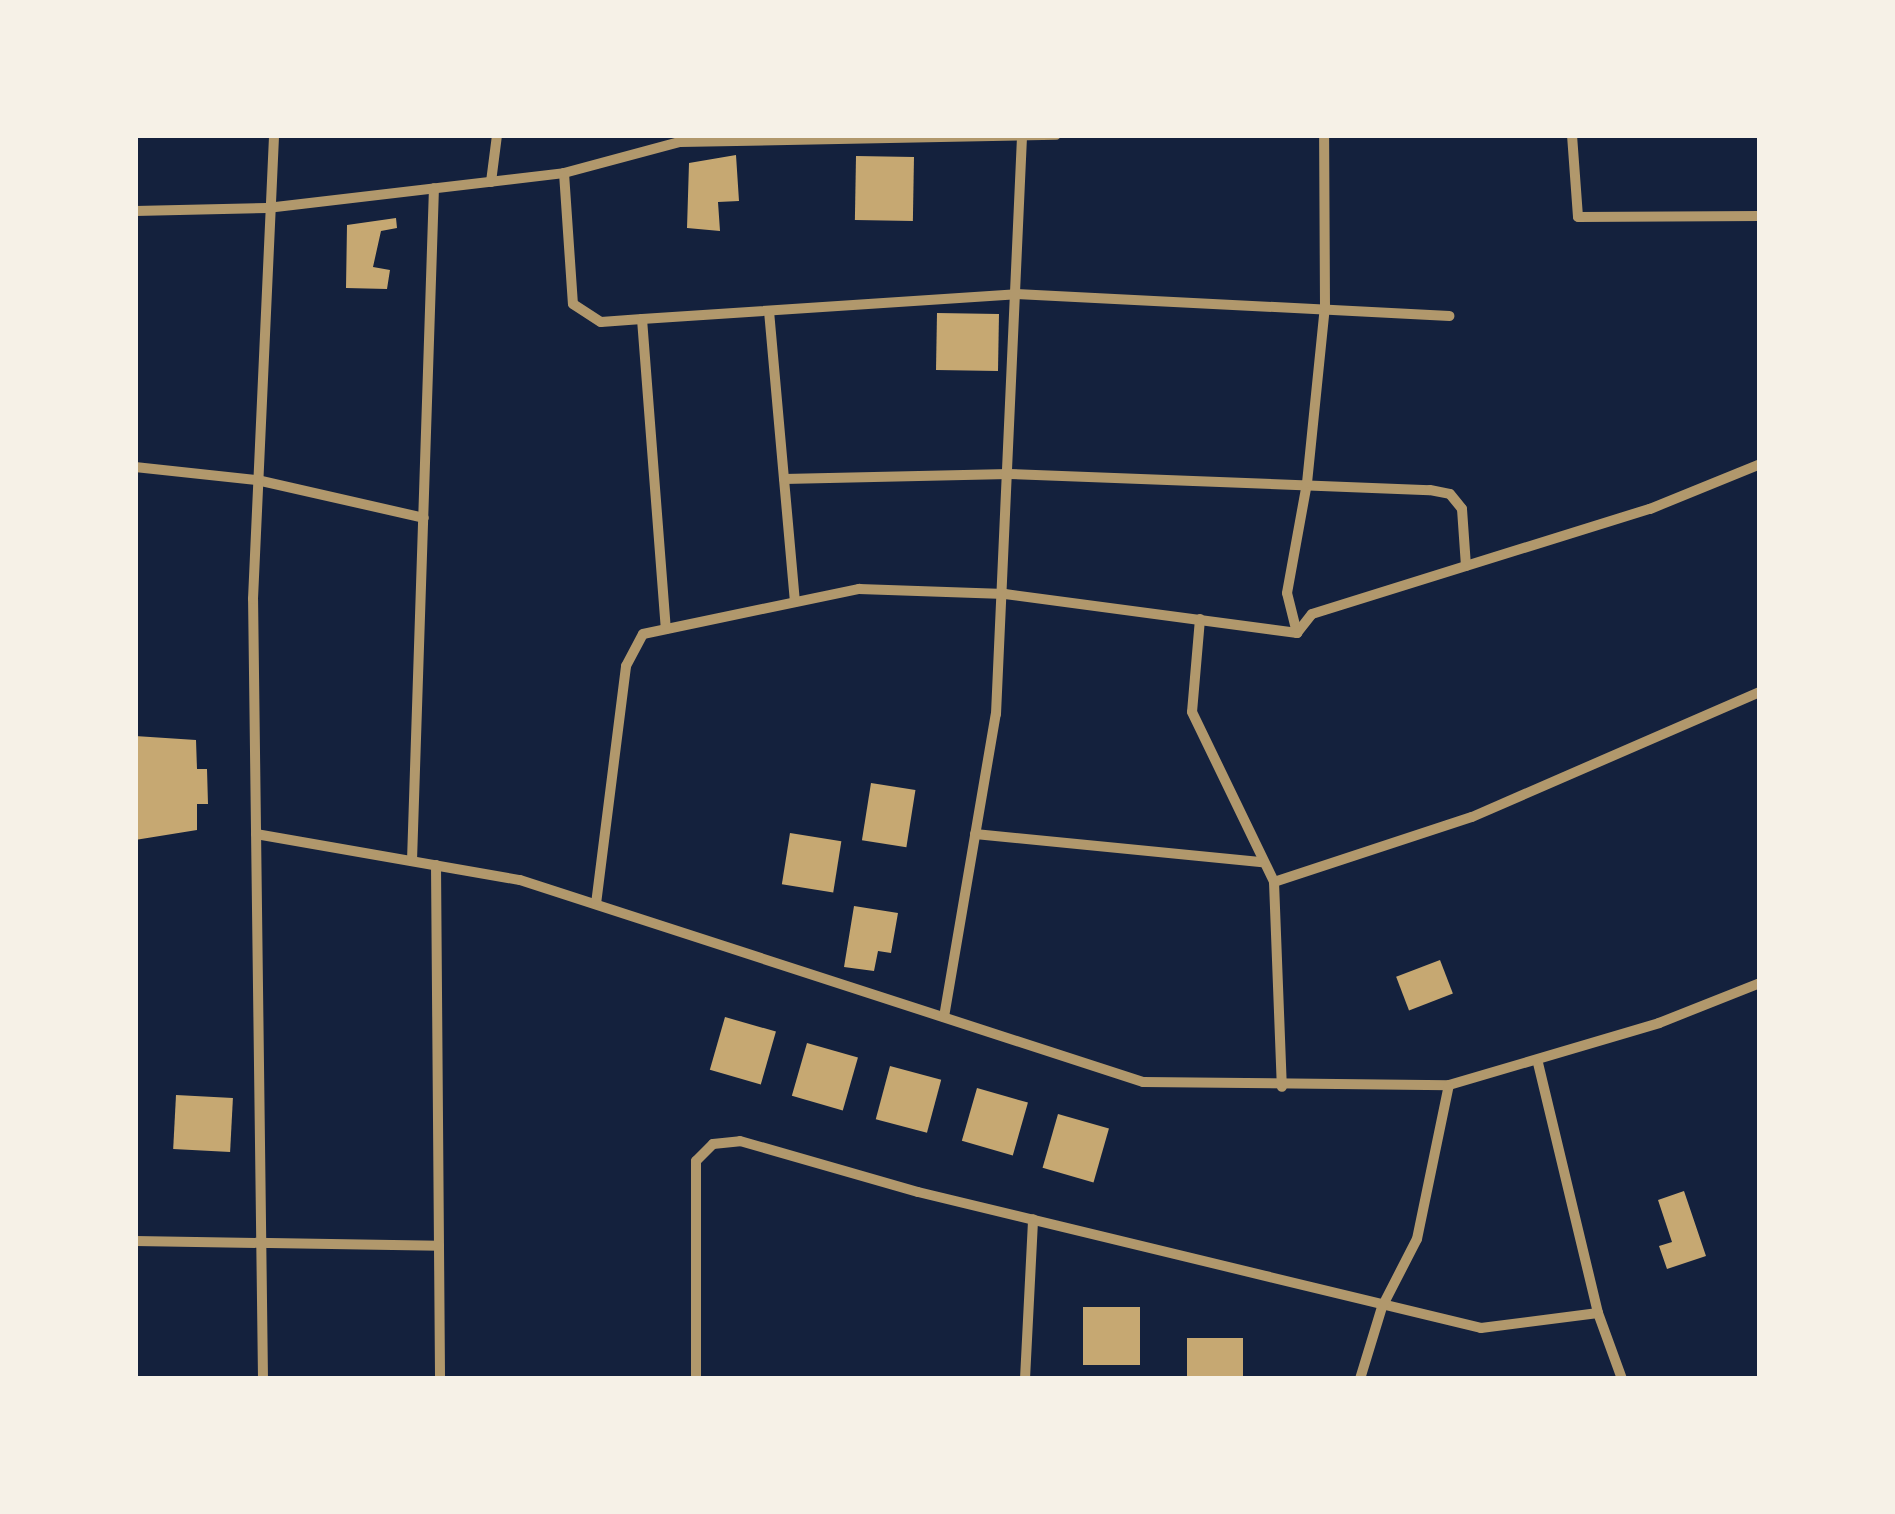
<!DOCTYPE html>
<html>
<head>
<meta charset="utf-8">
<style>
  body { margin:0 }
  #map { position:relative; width:1895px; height:1514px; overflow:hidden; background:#14213d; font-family:Ubuntu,sans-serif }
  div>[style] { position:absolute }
  .building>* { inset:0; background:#c6a872; transform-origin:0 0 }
  .minor>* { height:10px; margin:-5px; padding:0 5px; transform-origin:5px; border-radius:5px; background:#b1986c }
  span { translate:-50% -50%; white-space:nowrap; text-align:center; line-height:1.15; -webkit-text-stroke:10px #f6f1e7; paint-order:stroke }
  .frame { position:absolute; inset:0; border:138px solid #f6f1e7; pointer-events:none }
</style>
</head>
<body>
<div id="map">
  <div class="building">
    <div style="clip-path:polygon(736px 155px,739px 201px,718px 202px,720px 231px,687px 228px,689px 163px)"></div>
    <div style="left:856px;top:156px;width:58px;height:64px;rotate:1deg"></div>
    <div style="clip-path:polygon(396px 218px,397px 228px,381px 231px,373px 267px,390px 270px,387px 289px,346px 288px,347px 225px)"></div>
    <div style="left:937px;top:313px;width:62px;height:57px;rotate:1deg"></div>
    <div style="clip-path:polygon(135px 736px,196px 740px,197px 769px,207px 769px,208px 804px,197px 804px,197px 830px,135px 840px)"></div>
    <div style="left:871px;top:783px;width:45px;height:58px;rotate:9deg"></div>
    <div style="left:790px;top:833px;width:52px;height:52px;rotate:9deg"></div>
    <div style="clip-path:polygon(854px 906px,898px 913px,891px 953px,878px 951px,874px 971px,844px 967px)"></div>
    <div style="left:1440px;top:960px;width:36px;height:47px;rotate:69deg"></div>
    <div style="left:725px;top:1017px;width:53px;height:55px;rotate:16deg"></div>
    <div style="left:807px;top:1043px;width:53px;height:55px;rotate:16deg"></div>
    <div style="left:890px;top:1066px;width:53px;height:55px;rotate:15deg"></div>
    <div style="left:977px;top:1088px;width:53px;height:55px;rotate:16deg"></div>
    <div style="left:176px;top:1095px;width:57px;height:54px;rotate:3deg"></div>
    <div style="left:1058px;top:1114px;width:53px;height:56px;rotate:16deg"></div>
    <div style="clip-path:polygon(1684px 1191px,1706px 1256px,1667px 1269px,1659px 1246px,1672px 1242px,1658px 1200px)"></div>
    <div style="left:1083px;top:1307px;width:57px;height:58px"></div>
    <div style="left:1187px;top:1338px;width:56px;height:41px"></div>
  </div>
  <div class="minor">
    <div style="left:1572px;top:135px;width:82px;rotate:85.8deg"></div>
    <div style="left:1578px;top:217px;width:182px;rotate:-0.3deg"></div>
    <div style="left:564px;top:173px;width:131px;rotate:86.1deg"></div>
    <div style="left:573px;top:304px;width:33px;rotate:33deg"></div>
    <div style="left:601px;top:322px;width:41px;rotate:-4.2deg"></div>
    <div style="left:642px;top:319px;width:311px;rotate:85.6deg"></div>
    <div style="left:491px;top:182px;width:47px;rotate:-82.7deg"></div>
    <div style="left:135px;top:211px;width:132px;rotate:-1.3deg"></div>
    <div style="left:267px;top:208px;width:299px;rotate:-6.7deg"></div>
    <div style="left:564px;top:173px;width:120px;rotate:-15deg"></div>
    <div style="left:680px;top:142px;width:376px;rotate:-1.1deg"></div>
    <div style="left:769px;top:311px;width:292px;rotate:84.9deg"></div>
    <div style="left:642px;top:319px;width:375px;rotate:-3.8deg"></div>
    <div style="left:1016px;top:294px;width:434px;rotate:2.9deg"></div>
    <div style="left:135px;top:467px;width:123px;rotate:6.1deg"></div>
    <div style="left:257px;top:480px;width:171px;rotate:12.8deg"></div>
    <div style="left:784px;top:479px;width:225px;rotate:-1.3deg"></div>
    <div style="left:1009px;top:474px;width:421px;rotate:2.2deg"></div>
    <div style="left:1430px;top:490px;width:20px;rotate:11deg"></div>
    <div style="left:1450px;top:494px;width:19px;rotate:51deg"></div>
    <div style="left:1462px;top:509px;width:57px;rotate:86deg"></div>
    <div style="left:1200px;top:619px;width:93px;rotate:94.9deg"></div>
    <div style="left:1192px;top:712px;width:189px;rotate:64.2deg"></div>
    <div style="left:1274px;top:882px;width:205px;rotate:87.8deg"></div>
    <div style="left:1297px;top:633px;width:24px;rotate:-52deg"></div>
    <div style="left:1312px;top:614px;width:354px;rotate:-17.3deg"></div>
    <div style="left:1650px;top:509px;width:119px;rotate:-22.2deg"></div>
    <div style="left:256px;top:834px;width:268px;rotate:9.9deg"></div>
    <div style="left:520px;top:880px;width:655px;rotate:17.96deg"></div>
    <div style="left:1143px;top:1082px;width:306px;rotate:0.6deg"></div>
    <div style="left:1449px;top:1085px;width:219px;rotate:-16.4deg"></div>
    <div style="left:1659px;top:1023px;width:109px;rotate:-21.6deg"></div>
    <div style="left:975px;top:834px;width:289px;rotate:5.6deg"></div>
    <div style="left:412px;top:861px;width:673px;rotate:-88.13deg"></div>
    <div style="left:436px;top:865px;width:514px;rotate:89.55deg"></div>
    <div style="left:1274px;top:882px;width:208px;rotate:-18.2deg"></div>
    <div style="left:1472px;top:817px;width:314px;rotate:-23.5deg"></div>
    <div style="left:596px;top:904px;width:240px;rotate:-82.8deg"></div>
    <div style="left:626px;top:666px;width:36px;rotate:-62deg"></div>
    <div style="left:643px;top:634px;width:221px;rotate:-11.8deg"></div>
    <div style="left:859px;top:589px;width:146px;rotate:2deg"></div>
    <div style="left:1005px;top:594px;width:295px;rotate:7.6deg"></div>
    <div style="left:1297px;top:633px;width:41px;rotate:-104deg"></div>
    <div style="left:1287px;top:593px;width:112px;rotate:-79.7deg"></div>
    <div style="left:1307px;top:483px;width:177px;rotate:-84.2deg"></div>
    <div style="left:1325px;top:307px;width:172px;rotate:-90.3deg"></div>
    <div style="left:944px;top:1017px;width:307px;rotate:-80.3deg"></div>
    <div style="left:996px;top:714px;width:579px;rotate:-87.42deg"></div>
    <div style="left:1538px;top:1063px;width:257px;rotate:76.5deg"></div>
    <div style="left:1598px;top:1313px;width:70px;rotate:70deg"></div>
    <div style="left:135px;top:1241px;width:304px;rotate:0.9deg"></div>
    <div style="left:263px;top:1379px;width:780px;rotate:-90.73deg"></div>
    <div style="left:253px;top:599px;width:464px;rotate:-87.4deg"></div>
    <div style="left:696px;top:1379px;width:218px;rotate:-90deg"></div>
    <div style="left:696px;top:1161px;width:24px;rotate:-45deg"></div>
    <div style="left:713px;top:1144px;width:27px;rotate:-6deg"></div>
    <div style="left:740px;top:1141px;width:185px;rotate:16deg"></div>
    <div style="left:918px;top:1192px;width:579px;rotate:13.58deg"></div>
    <div style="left:1481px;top:1328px;width:118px;rotate:-7.3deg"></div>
    <div style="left:1025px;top:1379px;width:160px;rotate:-87.1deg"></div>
    <div style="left:1360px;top:1379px;width:75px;rotate:-73deg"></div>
    <div style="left:1382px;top:1307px;width:76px;rotate:-62.8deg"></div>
    <div style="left:1417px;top:1239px;width:157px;rotate:-78.3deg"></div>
  </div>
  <div class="frame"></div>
</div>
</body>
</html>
